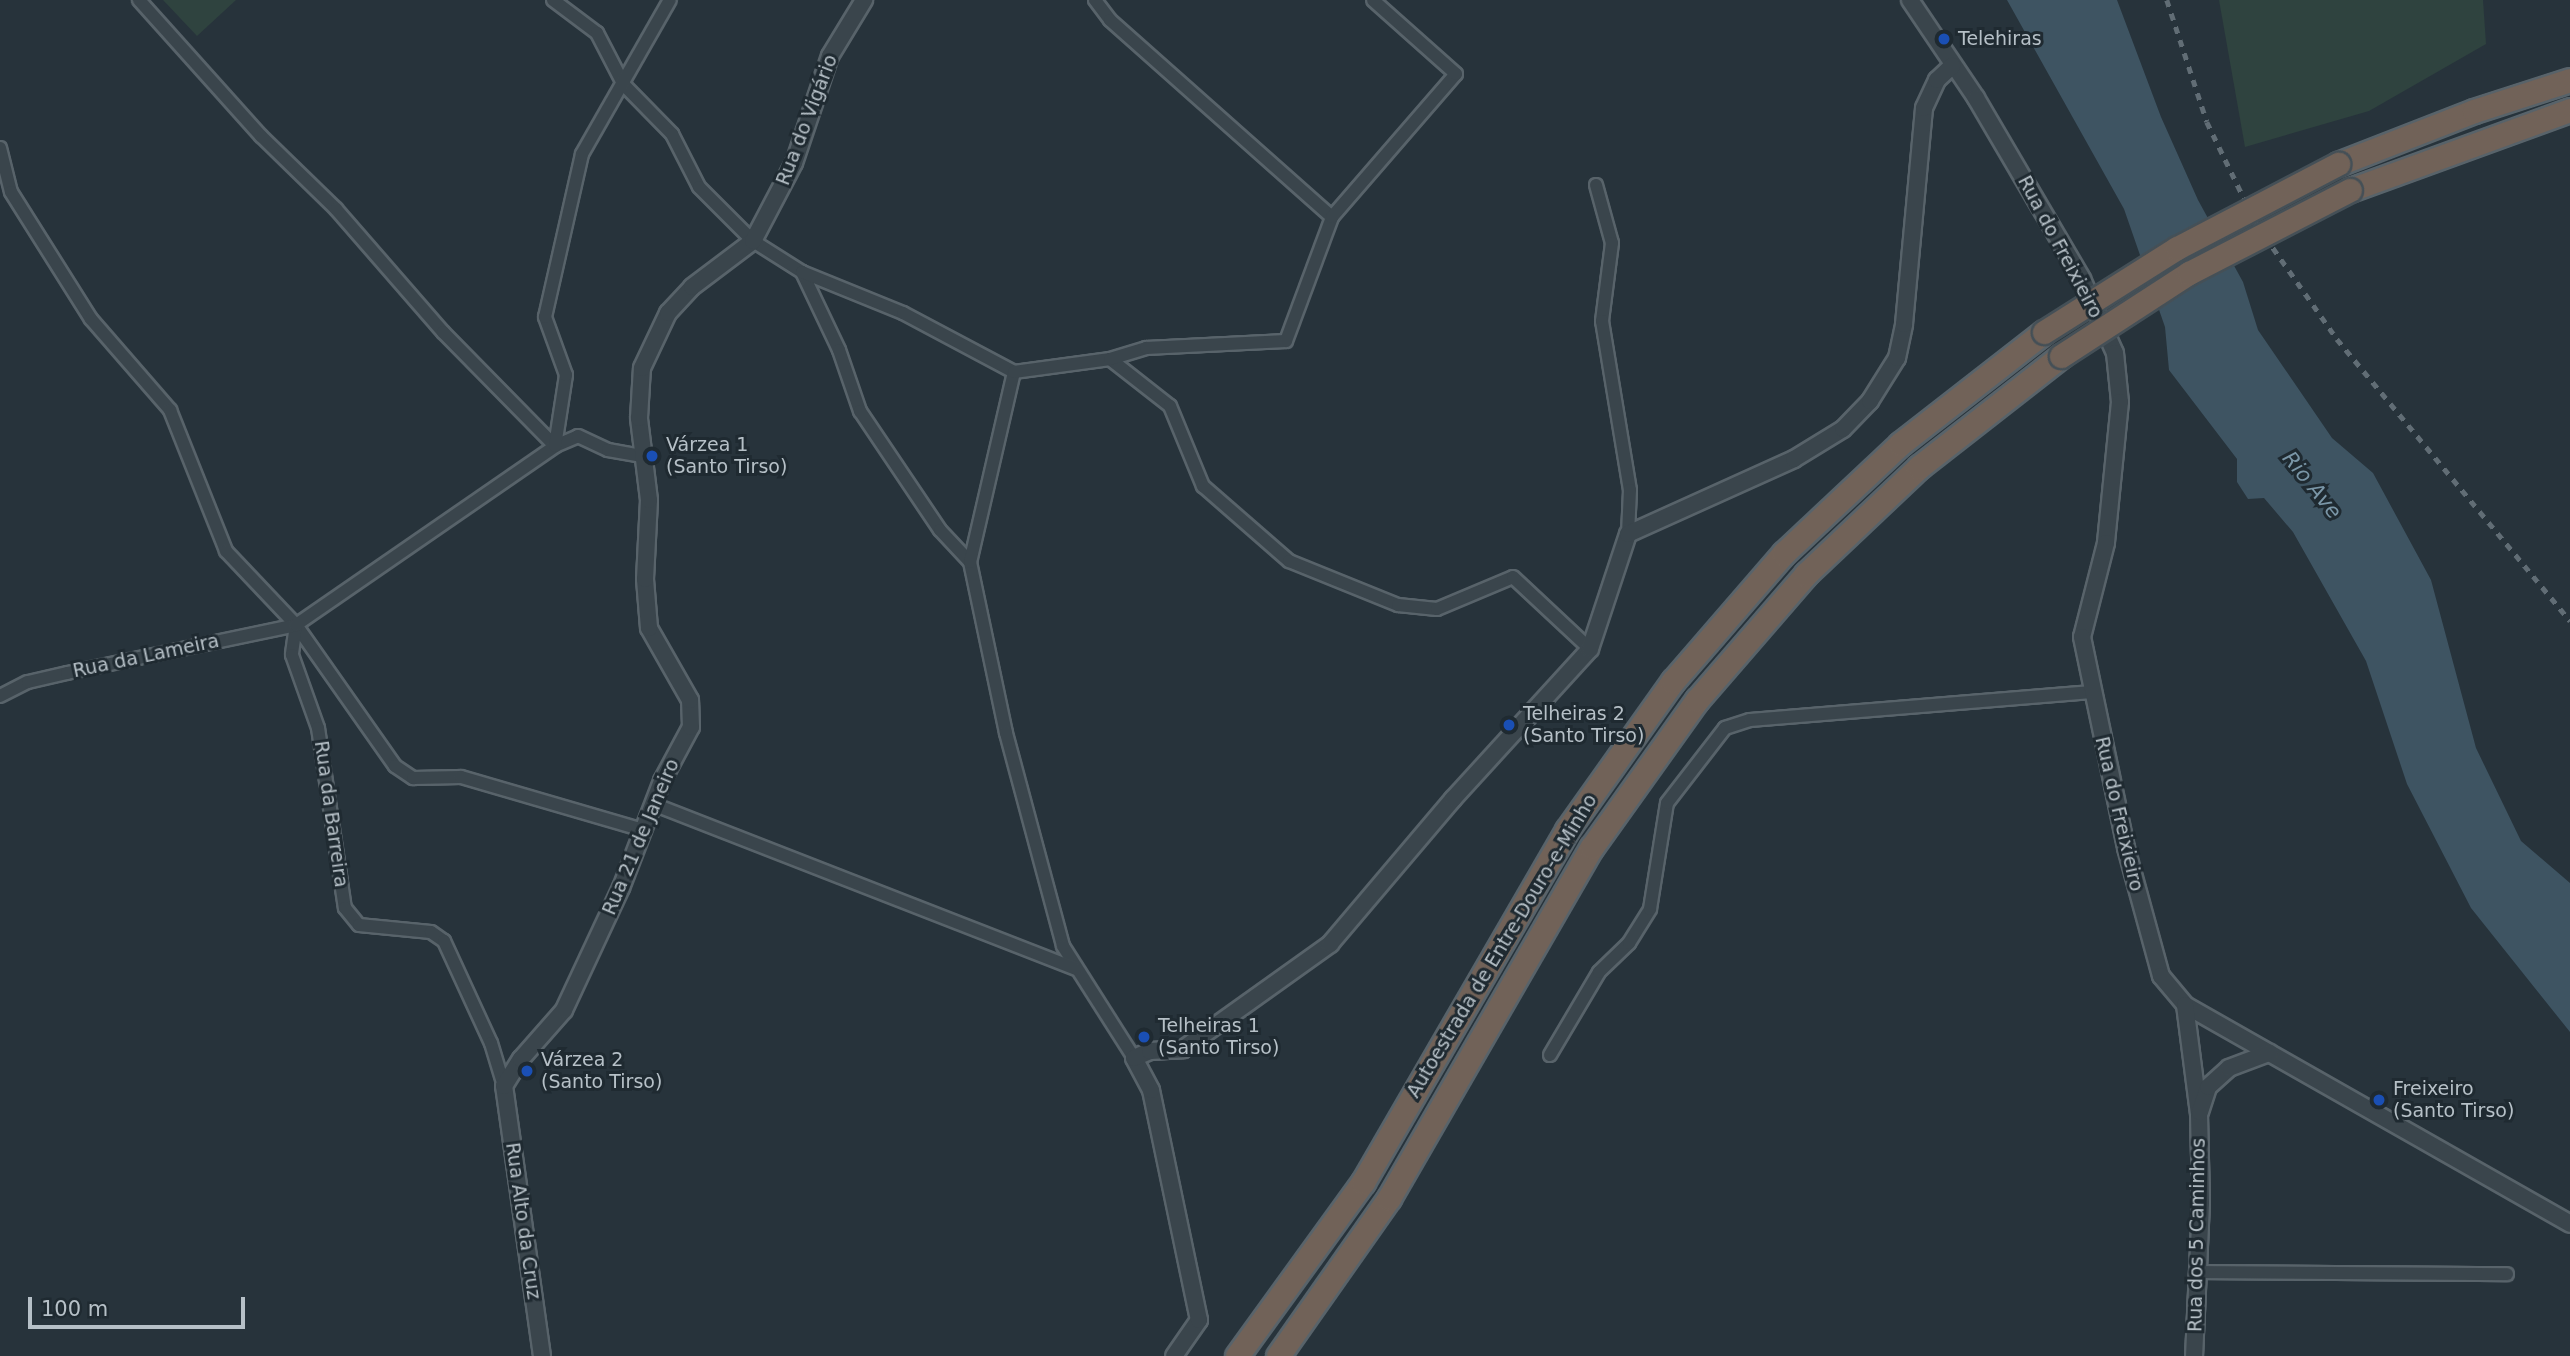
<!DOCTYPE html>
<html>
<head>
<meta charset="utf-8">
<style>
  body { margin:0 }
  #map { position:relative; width:2570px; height:1356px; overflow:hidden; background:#27333b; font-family:"DejaVu Sans",sans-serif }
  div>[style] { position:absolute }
  .green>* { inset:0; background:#2f433f }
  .water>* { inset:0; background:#3e5462 }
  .roads { filter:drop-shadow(2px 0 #58636a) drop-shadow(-2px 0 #58636a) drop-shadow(0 2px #58636a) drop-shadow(0 -2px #58636a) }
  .minor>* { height:12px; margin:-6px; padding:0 6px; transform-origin:6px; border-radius:6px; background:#3a454c }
  .tertiary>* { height:16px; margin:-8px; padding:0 8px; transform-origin:8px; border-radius:8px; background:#3a454c }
  .motorway>* { height:23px; margin:-11.5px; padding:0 11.5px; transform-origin:11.5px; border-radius:11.5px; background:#716258 }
  .rail>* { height:4.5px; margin-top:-2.25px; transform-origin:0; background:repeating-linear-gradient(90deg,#616d75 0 7px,transparent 0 14px) }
  .bridges { filter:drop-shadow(2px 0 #455057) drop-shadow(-2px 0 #455057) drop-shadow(0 2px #455057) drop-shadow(0 -2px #455057) }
  .motorway-bridge>* { height:23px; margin:-11.5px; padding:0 11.5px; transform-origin:11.5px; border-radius:11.5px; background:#716258 }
  .dots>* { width:19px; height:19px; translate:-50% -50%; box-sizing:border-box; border:4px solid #1f2a31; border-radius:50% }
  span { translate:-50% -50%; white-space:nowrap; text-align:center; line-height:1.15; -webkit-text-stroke:6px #1f2a31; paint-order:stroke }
  .poi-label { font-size:19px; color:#b6c0c7 }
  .left { translate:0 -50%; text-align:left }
  .street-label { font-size:19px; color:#b6c0c7 }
  .water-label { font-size:21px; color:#7a96a7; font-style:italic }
  .scale { position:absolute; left:28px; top:1297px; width:217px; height:32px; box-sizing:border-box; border:4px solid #b6c0c7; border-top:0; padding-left:9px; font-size:21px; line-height:24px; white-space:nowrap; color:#b6c0c7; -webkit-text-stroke:5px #1f2a31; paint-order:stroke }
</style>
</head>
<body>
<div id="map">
  <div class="green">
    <div style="clip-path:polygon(163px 0,236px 0,197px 36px)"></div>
    <div style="clip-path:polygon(2219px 0,2483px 0,2486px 44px,2369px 111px,2245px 147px)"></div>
  </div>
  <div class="water">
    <div style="clip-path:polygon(2007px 0,2117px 0,2161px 117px,2198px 200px,2243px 282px,2258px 330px,2332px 438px,2373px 473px,2431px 580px,2476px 748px,2521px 841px,2570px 883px,2570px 1032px,2471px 908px,2407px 784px,2366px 661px,2293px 532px,2264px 498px,2248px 499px,2237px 482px,2237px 459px,2169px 370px,2165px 327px,2124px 209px)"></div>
  </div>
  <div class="roads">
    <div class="minor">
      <div style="left:139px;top:0;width:183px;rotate:48.1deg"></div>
      <div style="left:261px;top:136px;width:105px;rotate:44.2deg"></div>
      <div style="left:336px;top:209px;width:163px;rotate:49deg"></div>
      <div style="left:443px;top:332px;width:160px;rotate:45.5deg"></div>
      <div style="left:555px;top:446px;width:25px;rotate:-23deg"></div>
      <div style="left:578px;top:436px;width:33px;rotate:25deg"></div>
      <div style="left:608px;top:450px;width:35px;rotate:10deg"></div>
      <div style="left:553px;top:0;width:55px;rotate:36.9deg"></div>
      <div style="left:597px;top:33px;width:59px;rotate:62.6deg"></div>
      <div style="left:624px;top:85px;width:69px;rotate:45.6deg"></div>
      <div style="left:672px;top:134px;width:59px;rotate:63deg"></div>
      <div style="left:699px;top:187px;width:76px;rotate:45deg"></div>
      <div style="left:753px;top:241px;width:58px;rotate:32.3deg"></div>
      <div style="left:802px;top:272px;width:86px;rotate:64.6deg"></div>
      <div style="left:839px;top:350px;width:65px;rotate:71deg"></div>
      <div style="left:860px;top:411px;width:143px;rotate:56.1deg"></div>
      <div style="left:940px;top:530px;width:44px;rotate:46.8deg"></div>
      <div style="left:970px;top:562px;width:175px;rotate:78.1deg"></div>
      <div style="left:1006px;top:733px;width:220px;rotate:75deg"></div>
      <div style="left:1063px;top:946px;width:133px;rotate:57.6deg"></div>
      <div style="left:1095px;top:0;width:25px;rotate:53deg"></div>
      <div style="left:1110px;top:20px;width:297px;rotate:41.6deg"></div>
      <div style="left:0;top:148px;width:45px;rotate:76deg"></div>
      <div style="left:11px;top:192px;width:150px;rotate:57.8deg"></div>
      <div style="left:91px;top:319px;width:121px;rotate:49deg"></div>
      <div style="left:170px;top:410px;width:152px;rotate:68.3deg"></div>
      <div style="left:226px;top:551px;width:102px;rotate:46.6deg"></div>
      <div style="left:296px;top:625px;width:172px;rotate:54.9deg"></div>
      <div style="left:395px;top:766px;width:22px;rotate:34deg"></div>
      <div style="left:413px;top:778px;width:48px;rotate:-1.2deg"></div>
      <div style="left:461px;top:777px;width:190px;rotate:16.2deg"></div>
      <div style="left:1596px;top:185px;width:60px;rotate:74.6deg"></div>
      <div style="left:1612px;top:243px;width:79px;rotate:97.3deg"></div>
      <div style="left:1602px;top:321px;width:171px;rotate:80.6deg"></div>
      <div style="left:1630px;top:490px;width:44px;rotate:92.6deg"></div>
      <div style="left:802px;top:272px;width:109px;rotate:22.1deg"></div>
      <div style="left:903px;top:313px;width:126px;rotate:28deg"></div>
      <div style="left:1014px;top:372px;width:195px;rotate:103deg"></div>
      <div style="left:1110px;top:359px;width:76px;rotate:38.1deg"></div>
      <div style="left:1170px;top:406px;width:87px;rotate:67.6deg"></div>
      <div style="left:1203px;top:486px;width:114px;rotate:41.1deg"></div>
      <div style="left:1289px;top:561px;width:118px;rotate:22deg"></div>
      <div style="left:1398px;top:605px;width:39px;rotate:6deg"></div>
      <div style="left:1437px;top:609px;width:82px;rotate:-22.8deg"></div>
      <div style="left:1513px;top:577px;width:105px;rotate:43.1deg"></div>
      <div style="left:1014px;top:372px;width:97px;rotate:-7.7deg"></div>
      <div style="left:1110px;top:359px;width:38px;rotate:-17deg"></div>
      <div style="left:1146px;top:348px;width:140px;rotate:-2.9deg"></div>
      <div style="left:1286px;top:341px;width:132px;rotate:-69.6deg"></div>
      <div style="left:1332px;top:217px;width:189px;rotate:-49.1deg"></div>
      <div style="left:1456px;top:74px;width:111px;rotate:-138.3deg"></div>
      <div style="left:296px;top:625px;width:30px;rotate:98deg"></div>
      <div style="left:292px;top:655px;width:77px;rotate:70.4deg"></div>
      <div style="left:318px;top:728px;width:182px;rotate:81.5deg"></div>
      <div style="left:345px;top:908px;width:22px;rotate:51deg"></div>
      <div style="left:359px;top:925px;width:72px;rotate:5.6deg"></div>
      <div style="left:431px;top:932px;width:16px;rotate:35deg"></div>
      <div style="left:444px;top:941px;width:112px;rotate:65.3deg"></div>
      <div style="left:491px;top:1043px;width:45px;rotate:73.2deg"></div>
      <div style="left:0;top:696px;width:31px;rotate:-27deg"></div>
      <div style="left:28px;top:682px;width:40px;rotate:-13deg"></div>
      <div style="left:67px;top:673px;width:234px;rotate:-11.8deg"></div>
      <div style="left:296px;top:625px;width:315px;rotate:-34.6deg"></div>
      <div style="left:555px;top:446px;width:72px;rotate:-81.2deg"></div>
      <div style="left:566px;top:375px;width:62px;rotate:-109.9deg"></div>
      <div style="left:545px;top:317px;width:167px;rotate:-77.2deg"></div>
      <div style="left:582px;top:154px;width:177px;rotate:-60.3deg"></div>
      <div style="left:653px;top:804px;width:454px;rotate:21.3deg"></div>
      <div style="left:1550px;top:1055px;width:96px;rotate:-59.4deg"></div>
      <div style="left:1599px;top:972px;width:42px;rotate:-44deg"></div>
      <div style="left:1629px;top:943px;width:40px;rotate:-58deg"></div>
      <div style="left:1650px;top:909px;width:107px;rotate:-80.9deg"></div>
      <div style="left:1667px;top:803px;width:95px;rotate:-52.3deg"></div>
      <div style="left:1725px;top:728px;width:26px;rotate:-18deg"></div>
      <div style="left:1750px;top:720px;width:343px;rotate:-4.7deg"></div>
      <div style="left:2199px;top:1272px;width:308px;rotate:0.4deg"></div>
    </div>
    <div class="tertiary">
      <div style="left:1910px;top:0;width:118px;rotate:56deg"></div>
      <div style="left:1976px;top:98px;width:210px;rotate:59.6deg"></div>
      <div style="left:2082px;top:279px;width:81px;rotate:66deg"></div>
      <div style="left:2115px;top:353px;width:49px;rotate:84.2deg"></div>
      <div style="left:2120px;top:402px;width:142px;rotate:95.7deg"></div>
      <div style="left:2106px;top:543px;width:97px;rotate:104.3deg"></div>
      <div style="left:2082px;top:637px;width:216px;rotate:78.2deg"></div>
      <div style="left:2126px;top:848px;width:133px;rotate:74.7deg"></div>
      <div style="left:2161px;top:976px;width:38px;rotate:50deg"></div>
      <div style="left:2185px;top:1005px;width:443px;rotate:29.6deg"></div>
      <div style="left:2185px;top:1005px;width:110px;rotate:82.7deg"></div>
      <div style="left:2199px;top:1114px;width:89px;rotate:88.7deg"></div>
      <div style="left:2201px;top:1203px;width:153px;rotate:92.6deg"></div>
      <div style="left:2200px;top:1112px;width:26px;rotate:-72deg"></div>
      <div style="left:2208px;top:1087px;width:28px;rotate:-42deg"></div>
      <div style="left:2229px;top:1068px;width:43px;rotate:-20.6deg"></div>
      <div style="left:542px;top:1356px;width:273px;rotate:-98deg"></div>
      <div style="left:504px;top:1086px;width:32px;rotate:-58deg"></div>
      <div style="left:521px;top:1059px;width:65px;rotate:-48.7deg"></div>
      <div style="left:564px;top:1010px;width:135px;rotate:-65deg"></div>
      <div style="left:621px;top:888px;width:115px;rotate:-69deg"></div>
      <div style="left:662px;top:781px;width:61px;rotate:-61.8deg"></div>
      <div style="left:691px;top:727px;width:27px;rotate:-92deg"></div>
      <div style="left:690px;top:700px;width:83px;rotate:-119.7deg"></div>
      <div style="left:649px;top:628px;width:49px;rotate:-94.7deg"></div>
      <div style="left:645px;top:579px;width:79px;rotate:-87.1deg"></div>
      <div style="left:649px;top:500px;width:83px;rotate:-97deg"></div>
      <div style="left:639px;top:418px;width:50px;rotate:-86.6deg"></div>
      <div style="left:642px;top:368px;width:61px;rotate:-64.7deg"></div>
      <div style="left:668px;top:313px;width:35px;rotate:-47deg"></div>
      <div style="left:692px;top:287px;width:76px;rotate:-37deg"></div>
      <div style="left:753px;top:241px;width:88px;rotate:-62.3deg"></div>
      <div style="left:794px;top:163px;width:113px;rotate:-71.4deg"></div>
      <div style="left:830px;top:56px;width:66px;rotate:-58.7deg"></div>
      <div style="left:1174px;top:1356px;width:44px;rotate:-55.2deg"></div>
      <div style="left:1199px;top:1320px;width:235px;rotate:-101.8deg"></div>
      <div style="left:1151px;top:1090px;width:36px;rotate:-118deg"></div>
      <div style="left:1134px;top:1058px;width:17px;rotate:-24deg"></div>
      <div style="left:1150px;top:1051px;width:33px;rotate:-3deg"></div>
      <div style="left:1183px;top:1049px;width:181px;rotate:-35.5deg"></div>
      <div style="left:1330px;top:944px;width:190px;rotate:-49.7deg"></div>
      <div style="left:1453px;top:799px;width:203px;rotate:-47.6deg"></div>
      <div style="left:1590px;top:649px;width:121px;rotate:-71.7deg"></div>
      <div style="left:1628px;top:534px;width:182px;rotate:-24.3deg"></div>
      <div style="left:1794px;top:459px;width:57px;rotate:-31.5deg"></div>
      <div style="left:1843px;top:429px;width:39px;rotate:-46deg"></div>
      <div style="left:1870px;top:401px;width:51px;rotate:-57.9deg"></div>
      <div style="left:1897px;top:358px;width:35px;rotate:-78deg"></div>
      <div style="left:1904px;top:324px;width:217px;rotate:-84.7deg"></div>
      <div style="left:1924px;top:108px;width:31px;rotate:-65deg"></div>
      <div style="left:1937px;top:80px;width:21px;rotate:-43deg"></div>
    </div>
    <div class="motorway">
      <div style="left:2338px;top:164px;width:146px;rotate:-21.3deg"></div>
      <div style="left:2474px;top:111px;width:101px;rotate:-17.9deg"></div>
      <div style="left:2350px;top:190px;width:234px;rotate:-20deg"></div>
      <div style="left:1237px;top:1356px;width:215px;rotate:-54.1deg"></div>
      <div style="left:1363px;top:1182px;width:407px;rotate:-59.9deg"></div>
      <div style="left:1567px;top:830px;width:183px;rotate:-54.6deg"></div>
      <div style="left:1673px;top:681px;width:169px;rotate:-49.1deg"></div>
      <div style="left:1784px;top:553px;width:159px;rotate:-43.2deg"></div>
      <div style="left:1900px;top:444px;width:182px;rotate:-37.9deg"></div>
      <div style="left:1278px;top:1356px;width:193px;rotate:-54.9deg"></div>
      <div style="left:1389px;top:1198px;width:405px;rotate:-60deg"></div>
      <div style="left:1592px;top:847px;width:181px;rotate:-54.5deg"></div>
      <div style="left:1697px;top:700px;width:167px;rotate:-49.1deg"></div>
      <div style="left:1806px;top:574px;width:156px;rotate:-43.4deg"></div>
      <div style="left:1919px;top:467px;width:180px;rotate:-38deg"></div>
    </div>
  </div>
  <div class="rail">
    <div style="left:2167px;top:0;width:128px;rotate:71.8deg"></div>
    <div style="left:2207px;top:122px;width:114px;rotate:64.1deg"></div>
    <div style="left:2257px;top:225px;width:139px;rotate:54.9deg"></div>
    <div style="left:2337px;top:339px;width:366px;rotate:50.4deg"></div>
  </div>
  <div class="bridges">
    <div class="motorway-bridge">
      <div style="left:2044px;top:332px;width:157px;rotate:-32.3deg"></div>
      <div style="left:2177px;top:248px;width:182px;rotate:-27.6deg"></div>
      <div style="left:2061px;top:356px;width:153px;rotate:-33deg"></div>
      <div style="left:2189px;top:273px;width:181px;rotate:-27.3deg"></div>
    </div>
  </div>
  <div class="dots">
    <div style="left:1944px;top:39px;background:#1a4fb4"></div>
    <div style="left:652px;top:456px;background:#1a4fb4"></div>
    <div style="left:1509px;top:725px;background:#1a4fb4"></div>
    <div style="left:1144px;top:1037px;background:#1a4fb4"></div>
    <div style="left:527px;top:1071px;background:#1a4fb4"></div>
    <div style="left:2379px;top:1100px;background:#1a4fb4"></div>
  </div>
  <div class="poi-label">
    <span class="left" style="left:1958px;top:39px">Telehiras</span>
    <span class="left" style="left:666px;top:456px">Várzea 1<br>(Santo Tirso)</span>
    <span class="left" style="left:1523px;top:725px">Telheiras 2<br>(Santo Tirso)</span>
    <span class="left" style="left:1158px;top:1037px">Telheiras 1<br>(Santo Tirso)</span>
    <span class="left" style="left:541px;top:1071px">Várzea 2<br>(Santo Tirso)</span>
    <span class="left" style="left:2393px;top:1100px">Freixeiro<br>(Santo Tirso)</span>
  </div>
  <div class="street-label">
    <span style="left:807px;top:120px;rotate:-69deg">Rua do Vigário</span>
    <span style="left:2060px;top:247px;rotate:62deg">Rua do Freixieiro</span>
    <span style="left:146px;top:656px;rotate:-12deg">Rua da Lameira</span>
    <span style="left:331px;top:814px;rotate:82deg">Rua da Barreira</span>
    <span style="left:2119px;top:814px;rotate:77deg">Rua do Freixieiro</span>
    <span style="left:641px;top:837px;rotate:-67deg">Rua 21 de Janeiro</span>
    <span style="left:1502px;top:946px;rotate:-59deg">Autoestrada de Entre-Douro-e-Minho</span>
    <span style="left:523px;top:1221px;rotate:82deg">Rua Alto da Cruz</span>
    <span style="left:2197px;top:1235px;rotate:-89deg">Rua dos 5 Caminhos</span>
  </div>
  <div class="water-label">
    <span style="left:2312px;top:485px;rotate:51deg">Rio Ave</span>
  </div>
  <div class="scale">100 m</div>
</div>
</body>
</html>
